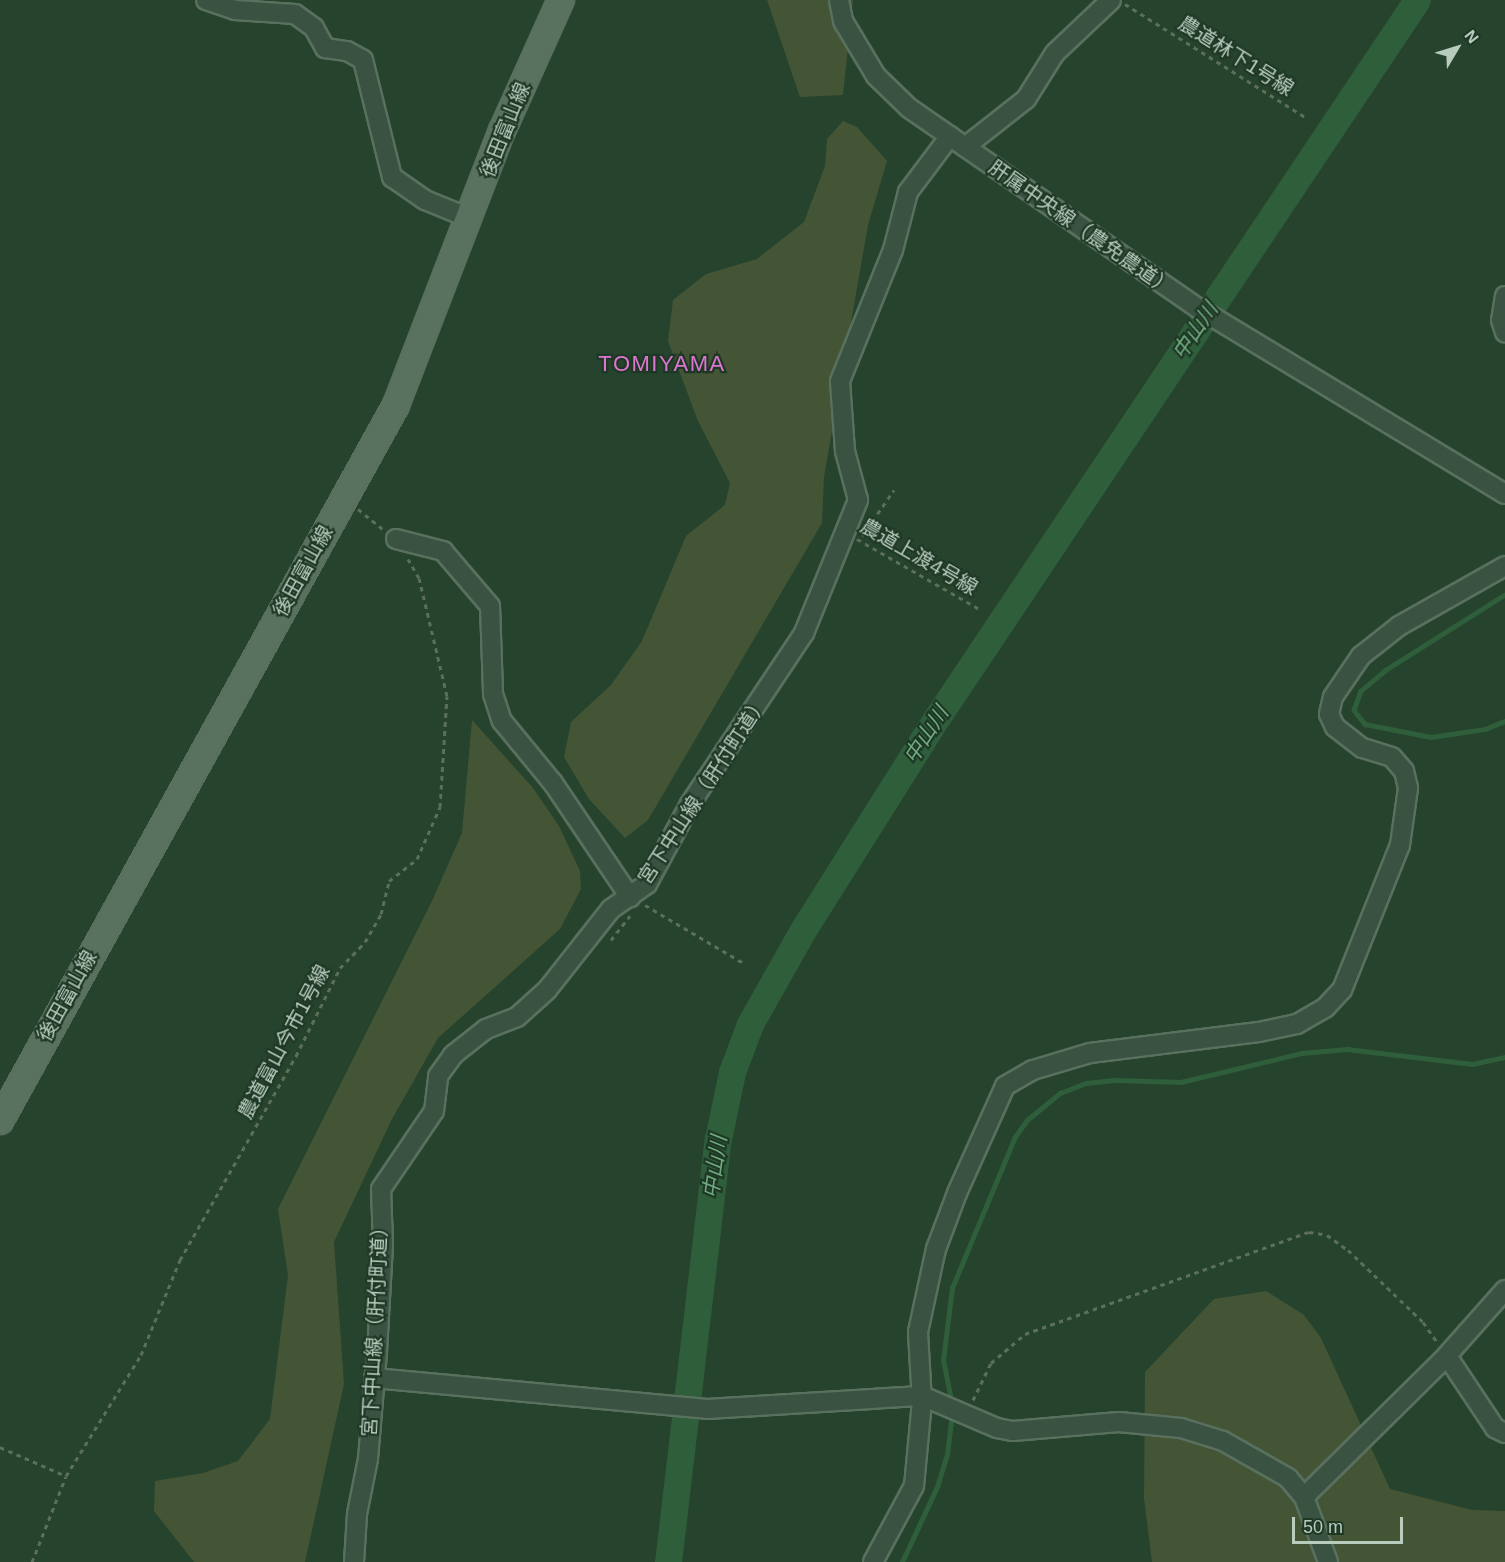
<!DOCTYPE html>
<html>
<head>
<meta charset="utf-8">
<style>
  body { margin:0 }
  #map { position:relative; width:1505px; height:1562px; overflow:hidden; background:#26432d; font-family:Arial,"Noto Sans JP",sans-serif }
  div>[style] { position:absolute }
  .green>* { inset:0; background:#445536 }
  .stream>* { height:4.5px; margin:-2.25px; padding:0 2.25px; transform-origin:2.25px; border-radius:2.25px; background:#2f5e3b }
  .river>* { height:27px; margin:-13.5px; padding:0 13.5px; transform-origin:13.5px; border-radius:13.5px; background:#2f5e3b }
  .path>* { height:3px; margin-top:-1.5px; transform-origin:0; background:repeating-linear-gradient(90deg,#5c6f58 0 4.5px,transparent 0 9px) }
  .roads { filter:drop-shadow(2px 0 #59705f) drop-shadow(-2px 0 #59705f) drop-shadow(0 2px #59705f) drop-shadow(0 -2px #59705f) }
  .minor>* { height:18px; margin:-9px; padding:0 9px; transform-origin:9px; border-radius:9px; background:#3a5241 }
  .major>* { height:24px; margin:-12px; padding:0 12px; transform-origin:12px; border-radius:12px; background:#58725f }
  span { translate:-50% -50%; white-space:nowrap; text-align:center; line-height:1.15; -webkit-text-stroke:4.5px #1f3826; paint-order:stroke }
  .street-label { font-size:20px; color:#b8ccbe }
  .water-label { font-size:21px; color:#70ac7f; font-style:italic }
  .quarter-label { font-size:22px; color:#dd75d1; letter-spacing:1.5px }
  .north { position:absolute; left:1427px; top:18px; width:60px; height:60px; -webkit-text-stroke:4px #1f3826; paint-order:stroke; rotate:52deg; font-size:16px; font-weight:700; line-height:24px; text-align:center; color:#b8ccbe }
  .north::after { content:''; display:block; margin:auto; width:21px; height:27px; background:#b8ccbe; clip-path:polygon(50% 0,100% 100%,50% 72%,0 100%) }
  .scale { position:absolute; left:1292px; top:1517px; width:111px; height:27px; box-sizing:border-box; border:3px solid #b8ccbe; border-top:0; padding-left:8px; font-size:18px; line-height:21px; white-space:nowrap; color:#b8ccbe; -webkit-text-stroke:4px #1f3826; paint-order:stroke }
</style>
</head>
<body>
<div id="map">
  <div class="green">
    <div style="clip-path:polygon(767px 0,853px 0,843px 95px,800px 97px)"></div>
    <div style="clip-path:polygon(843px 121px,857px 127px,887px 161px,868px 225px,824px 477px,822px 523px,648px 820px,625px 838px,589px 799px,564px 757px,571px 722px,611px 685px,642px 641px,686px 536px,725px 505px,730px 483px,698px 421px,668px 341px,673px 300px,706px 274px,757px 259px,804px 222px,825px 166px,827px 139px)"></div>
    <div style="clip-path:polygon(472px 720px,533px 788px,559px 826px,580px 871px,581px 889px,560px 929px,438px 1038px,392px 1119px,334px 1242px,344px 1384px,305px 1562px,194px 1562px,154px 1511px,155px 1481px,203px 1473px,238px 1461px,270px 1419px,288px 1275px,278px 1209px,432px 901px,462px 833px)"></div>
    <div style="clip-path:polygon(1266px 1291px,1304px 1315px,1321px 1338px,1390px 1489px,1472px 1510px,1505px 1511px,1505px 1562px,1152px 1562px,1144px 1498px,1145px 1372px,1214px 1299px)"></div>
  </div>
  <div class="stream">
    <div style="left:1505px;top:595px;width:142px;rotate:147.7deg"></div>
    <div style="left:1385px;top:671px;width:31px;rotate:140deg"></div>
    <div style="left:1361px;top:691px;width:20px;rotate:110deg"></div>
    <div style="left:1354px;top:710px;width:18px;rotate:52deg"></div>
    <div style="left:1365px;top:724px;width:67px;rotate:11.1deg"></div>
    <div style="left:1431px;top:737px;width:55px;rotate:-8.4deg"></div>
    <div style="left:1485px;top:729px;width:22px;rotate:-22deg"></div>
    <div style="left:952px;top:1405px;width:46px;rotate:-101.3deg"></div>
    <div style="left:943px;top:1360px;width:73px;rotate:-82.9deg"></div>
    <div style="left:952px;top:1288px;width:164px;rotate:-67.4deg"></div>
    <div style="left:1015px;top:1137px;width:21px;rotate:-55deg"></div>
    <div style="left:1027px;top:1120px;width:43px;rotate:-39.3deg"></div>
    <div style="left:1060px;top:1093px;width:28px;rotate:-21deg"></div>
    <div style="left:1086px;top:1083px;width:31px;rotate:-6deg"></div>
    <div style="left:1117px;top:1080px;width:64px;rotate:1.8deg"></div>
    <div style="left:1181px;top:1082px;width:124px;rotate:-13.5deg"></div>
    <div style="left:1302px;top:1053px;width:45px;rotate:-5.1deg"></div>
    <div style="left:1347px;top:1049px;width:126px;rotate:6.8deg"></div>
    <div style="left:1472px;top:1064px;width:34px;rotate:-12deg"></div>
    <div style="left:902px;top:1562px;width:83px;rotate:-65deg"></div>
    <div style="left:937px;top:1487px;width:34px;rotate:-73deg"></div>
    <div style="left:947px;top:1455px;width:42px;rotate:-83.2deg"></div>
  </div>
  <div class="river">
    <div style="left:668px;top:1562px;width:426px;rotate:-83.3deg"></div>
    <div style="left:718px;top:1139px;width:68px;rotate:-78.2deg"></div>
    <div style="left:732px;top:1072px;width:51px;rotate:-69.4deg"></div>
    <div style="left:750px;top:1024px;width:108px;rotate:-60.6deg"></div>
    <div style="left:803px;top:930px;width:253px;rotate:-57.8deg"></div>
    <div style="left:938px;top:716px;width:861px;rotate:-56.22deg"></div>
  </div>
  <div class="path">
    <div style="left:1125px;top:4px;width:215px;rotate:32.1deg"></div>
    <div style="left:358px;top:509px;width:32px;rotate:39deg"></div>
    <div style="left:862px;top:536px;width:56px;rotate:-55.2deg"></div>
    <div style="left:857px;top:539px;width:143px;rotate:29.8deg"></div>
    <div style="left:645px;top:905px;width:116px;rotate:30.5deg"></div>
    <div style="left:611px;top:940px;width:31px;rotate:-52deg"></div>
    <div style="left:973px;top:1400px;width:41px;rotate:-64.1deg"></div>
    <div style="left:991px;top:1363px;width:45px;rotate:-40.5deg"></div>
    <div style="left:1025px;top:1334px;width:302px;rotate:-19.8deg"></div>
    <div style="left:1309px;top:1232px;width:18px;rotate:9deg"></div>
    <div style="left:1327px;top:1235px;width:26px;rotate:36deg"></div>
    <div style="left:1348px;top:1250px;width:104px;rotate:43.8deg"></div>
    <div style="left:1423px;top:1322px;width:24px;rotate:55deg"></div>
    <div style="left:0;top:1447px;width:72px;rotate:23.7deg"></div>
    <div style="left:66px;top:1476px;width:142px;rotate:-58.2deg"></div>
    <div style="left:141px;top:1355px;width:103px;rotate:-67.7deg"></div>
    <div style="left:180px;top:1260px;width:235px;rotate:-60.4deg"></div>
    <div style="left:296px;top:1056px;width:98px;rotate:-63.4deg"></div>
    <div style="left:340px;top:968px;width:36px;rotate:-46deg"></div>
    <div style="left:365px;top:942px;width:32px;rotate:-60deg"></div>
    <div style="left:381px;top:914px;width:34px;rotate:-76deg"></div>
    <div style="left:389px;top:881px;width:36px;rotate:-38deg"></div>
    <div style="left:417px;top:859px;width:57px;rotate:-66.1deg"></div>
    <div style="left:440px;top:807px;width:111px;rotate:-86.4deg"></div>
    <div style="left:447px;top:696px;width:121px;rotate:-103.3deg"></div>
    <div style="left:419px;top:578px;width:22px;rotate:-120deg"></div>
    <div style="left:32px;top:1562px;width:92px;rotate:-68.4deg"></div>
  </div>
  <div class="roads">
    <div class="minor">
      <div style="left:206px;top:0;width:31px;rotate:19deg"></div>
      <div style="left:235px;top:10px;width:60px;rotate:3.8deg"></div>
      <div style="left:295px;top:14px;width:24px;rotate:36deg"></div>
      <div style="left:314px;top:28px;width:23px;rotate:61deg"></div>
      <div style="left:325px;top:48px;width:22px;rotate:8deg"></div>
      <div style="left:347px;top:51px;width:18px;rotate:29deg"></div>
      <div style="left:363px;top:60px;width:121px;rotate:76.1deg"></div>
      <div style="left:392px;top:177px;width:40px;rotate:34.9deg"></div>
      <div style="left:425px;top:200px;width:48px;rotate:22.2deg"></div>
      <div style="left:839px;top:0;width:21px;rotate:79deg"></div>
      <div style="left:843px;top:21px;width:64px;rotate:59deg"></div>
      <div style="left:876px;top:76px;width:46px;rotate:44.1deg"></div>
      <div style="left:909px;top:108px;width:351px;rotate:34.7deg"></div>
      <div style="left:1198px;top:308px;width:359px;rotate:31.2deg"></div>
      <div style="left:965px;top:147px;width:78px;rotate:-38.2deg"></div>
      <div style="left:1026px;top:99px;width:54px;rotate:-57.8deg"></div>
      <div style="left:1055px;top:53px;width:77px;rotate:-43.4deg"></div>
      <div style="left:1505px;top:296px;width:24px;rotate:99deg"></div>
      <div style="left:1501px;top:320px;width:13px;rotate:72deg"></div>
      <div style="left:396px;top:539px;width:49px;rotate:14.3deg"></div>
      <div style="left:443px;top:551px;width:72px;rotate:49.5deg"></div>
      <div style="left:490px;top:606px;width:88px;rotate:88deg"></div>
      <div style="left:493px;top:694px;width:28px;rotate:72deg"></div>
      <div style="left:502px;top:721px;width:80px;rotate:50.6deg"></div>
      <div style="left:553px;top:783px;width:138px;rotate:56deg"></div>
      <div style="left:1447px;top:1356px;width:87px;rotate:56.3deg"></div>
      <div style="left:1495px;top:1428px;width:11px;rotate:27deg"></div>
      <div style="left:374px;top:1378px;width:334px;rotate:5.3deg"></div>
      <div style="left:707px;top:1409px;width:215px;rotate:-3.5deg"></div>
      <div style="left:922px;top:1396px;width:82px;rotate:23.1deg"></div>
      <div style="left:997px;top:1428px;width:16px;rotate:11deg"></div>
      <div style="left:1013px;top:1431px;width:106px;rotate:-4.9deg"></div>
      <div style="left:1119px;top:1422px;width:62px;rotate:5.5deg"></div>
      <div style="left:1181px;top:1428px;width:44px;rotate:17.2deg"></div>
      <div style="left:1223px;top:1441px;width:75px;rotate:29.6deg"></div>
      <div style="left:1288px;top:1478px;width:25px;rotate:50deg"></div>
      <div style="left:1304px;top:1497px;width:69px;rotate:69.7deg"></div>
      <div style="left:1304px;top:1497px;width:194px;rotate:-44.6deg"></div>
      <div style="left:1442px;top:1361px;width:95px;rotate:-48.4deg"></div>
      <div style="left:354px;top:1562px;width:48px;rotate:-86.4deg"></div>
      <div style="left:357px;top:1514px;width:56px;rotate:-78.7deg"></div>
      <div style="left:368px;top:1459px;width:107px;rotate:-85.2deg"></div>
      <div style="left:377px;top:1352px;width:109px;rotate:-86.8deg"></div>
      <div style="left:383px;top:1243px;width:54px;rotate:-92.1deg"></div>
      <div style="left:381px;top:1189px;width:94px;rotate:-55.8deg"></div>
      <div style="left:434px;top:1111px;width:35px;rotate:-83deg"></div>
      <div style="left:438px;top:1076px;width:26px;rotate:-54deg"></div>
      <div style="left:453px;top:1055px;width:42px;rotate:-38.2deg"></div>
      <div style="left:486px;top:1029px;width:33px;rotate:-21deg"></div>
      <div style="left:517px;top:1017px;width:40px;rotate:-42deg"></div>
      <div style="left:547px;top:990px;width:103px;rotate:-51.7deg"></div>
      <div style="left:611px;top:909px;width:44px;rotate:-34.8deg"></div>
      <div style="left:647px;top:884px;width:91px;rotate:-61.7deg"></div>
      <div style="left:690px;top:804px;width:206px;rotate:-56.3deg"></div>
      <div style="left:804px;top:633px;width:144px;rotate:-67.9deg"></div>
      <div style="left:858px;top:500px;width:51px;rotate:-104.9deg"></div>
      <div style="left:845px;top:451px;width:70px;rotate:-94.1deg"></div>
      <div style="left:840px;top:381px;width:141px;rotate:-68deg"></div>
      <div style="left:893px;top:250px;width:60px;rotate:-75.5deg"></div>
      <div style="left:908px;top:192px;width:70px;rotate:-53.1deg"></div>
      <div style="left:873px;top:1562px;width:86px;rotate:-61.7deg"></div>
      <div style="left:914px;top:1486px;width:84px;rotate:-84.6deg"></div>
      <div style="left:922px;top:1402px;width:70px;rotate:-93.3deg"></div>
      <div style="left:918px;top:1332px;width:85px;rotate:-77.8deg"></div>
      <div style="left:936px;top:1249px;width:60px;rotate:-69.4deg"></div>
      <div style="left:957px;top:1193px;width:117px;rotate:-65.8deg"></div>
      <div style="left:1005px;top:1086px;width:32px;rotate:-30deg"></div>
      <div style="left:1033px;top:1070px;width:59px;rotate:-16.6deg"></div>
      <div style="left:1090px;top:1053px;width:170px;rotate:-7.1deg"></div>
      <div style="left:1259px;top:1032px;width:39px;rotate:-12deg"></div>
      <div style="left:1297px;top:1024px;width:32px;rotate:-30deg"></div>
      <div style="left:1325px;top:1008px;width:25px;rotate:-47deg"></div>
      <div style="left:1342px;top:990px;width:156px;rotate:-68.2deg"></div>
      <div style="left:1400px;top:845px;width:58px;rotate:-82deg"></div>
      <div style="left:1408px;top:788px;width:17px;rotate:-103deg"></div>
      <div style="left:1404px;top:771px;width:18px;rotate:-131deg"></div>
      <div style="left:1392px;top:757px;width:31px;rotate:-163deg"></div>
      <div style="left:1362px;top:748px;width:34px;rotate:-142deg"></div>
      <div style="left:1335px;top:727px;width:14px;rotate:-115deg"></div>
      <div style="left:1329px;top:714px;width:17px;rotate:-77deg"></div>
      <div style="left:1333px;top:697px;width:50px;rotate:-55.7deg"></div>
      <div style="left:1361px;top:656px;width:48px;rotate:-38.3deg"></div>
      <div style="left:1399px;top:626px;width:122px;rotate:-29.5deg"></div>
    </div>
    <div class="major">
      <div style="left:0;top:1121px;width:818px;rotate:-61.05deg"></div>
      <div style="left:396px;top:405px;width:294px;rotate:-68.9deg"></div>
      <div style="left:502px;top:131px;width:144px;rotate:-65.8deg"></div>
    </div>
  </div>
  <div class="street-label">
    <span style="left:1236px;top:56px;rotate:32deg">農道林下1号線</span>
    <span style="left:505px;top:130px;rotate:-68deg">後田富山線</span>
    <span style="left:1081px;top:228px;rotate:35deg">肝属中央線（農免農道）</span>
    <span style="left:919px;top:557px;rotate:30deg">農道上渡4号線</span>
    <span style="left:303px;top:571px;rotate:-61deg">後田富山線</span>
    <span style="left:703px;top:790px;rotate:-57deg">宮下中山線（肝付町道）</span>
    <span style="left:67px;top:996px;rotate:-61deg">後田富山線</span>
    <span style="left:284px;top:1042px;rotate:-62deg">農道富山今市1号線</span>
    <span style="left:375px;top:1327px;rotate:-87deg">宮下中山線（肝付町道）</span>
  </div>
  <div class="water-label">
    <span style="left:1195px;top:331px;rotate:-56deg">中山川</span>
    <span style="left:926px;top:735px;rotate:-57deg">中山川</span>
    <span style="left:715px;top:1167px;rotate:-82deg">中山川</span>
  </div>
  <div class="quarter-label">
    <span style="left:662px;top:364px">TOMIYAMA</span>
  </div>
  <div class="north">N</div>
  <div class="scale">50 m</div>
</div>
</body>
</html>
